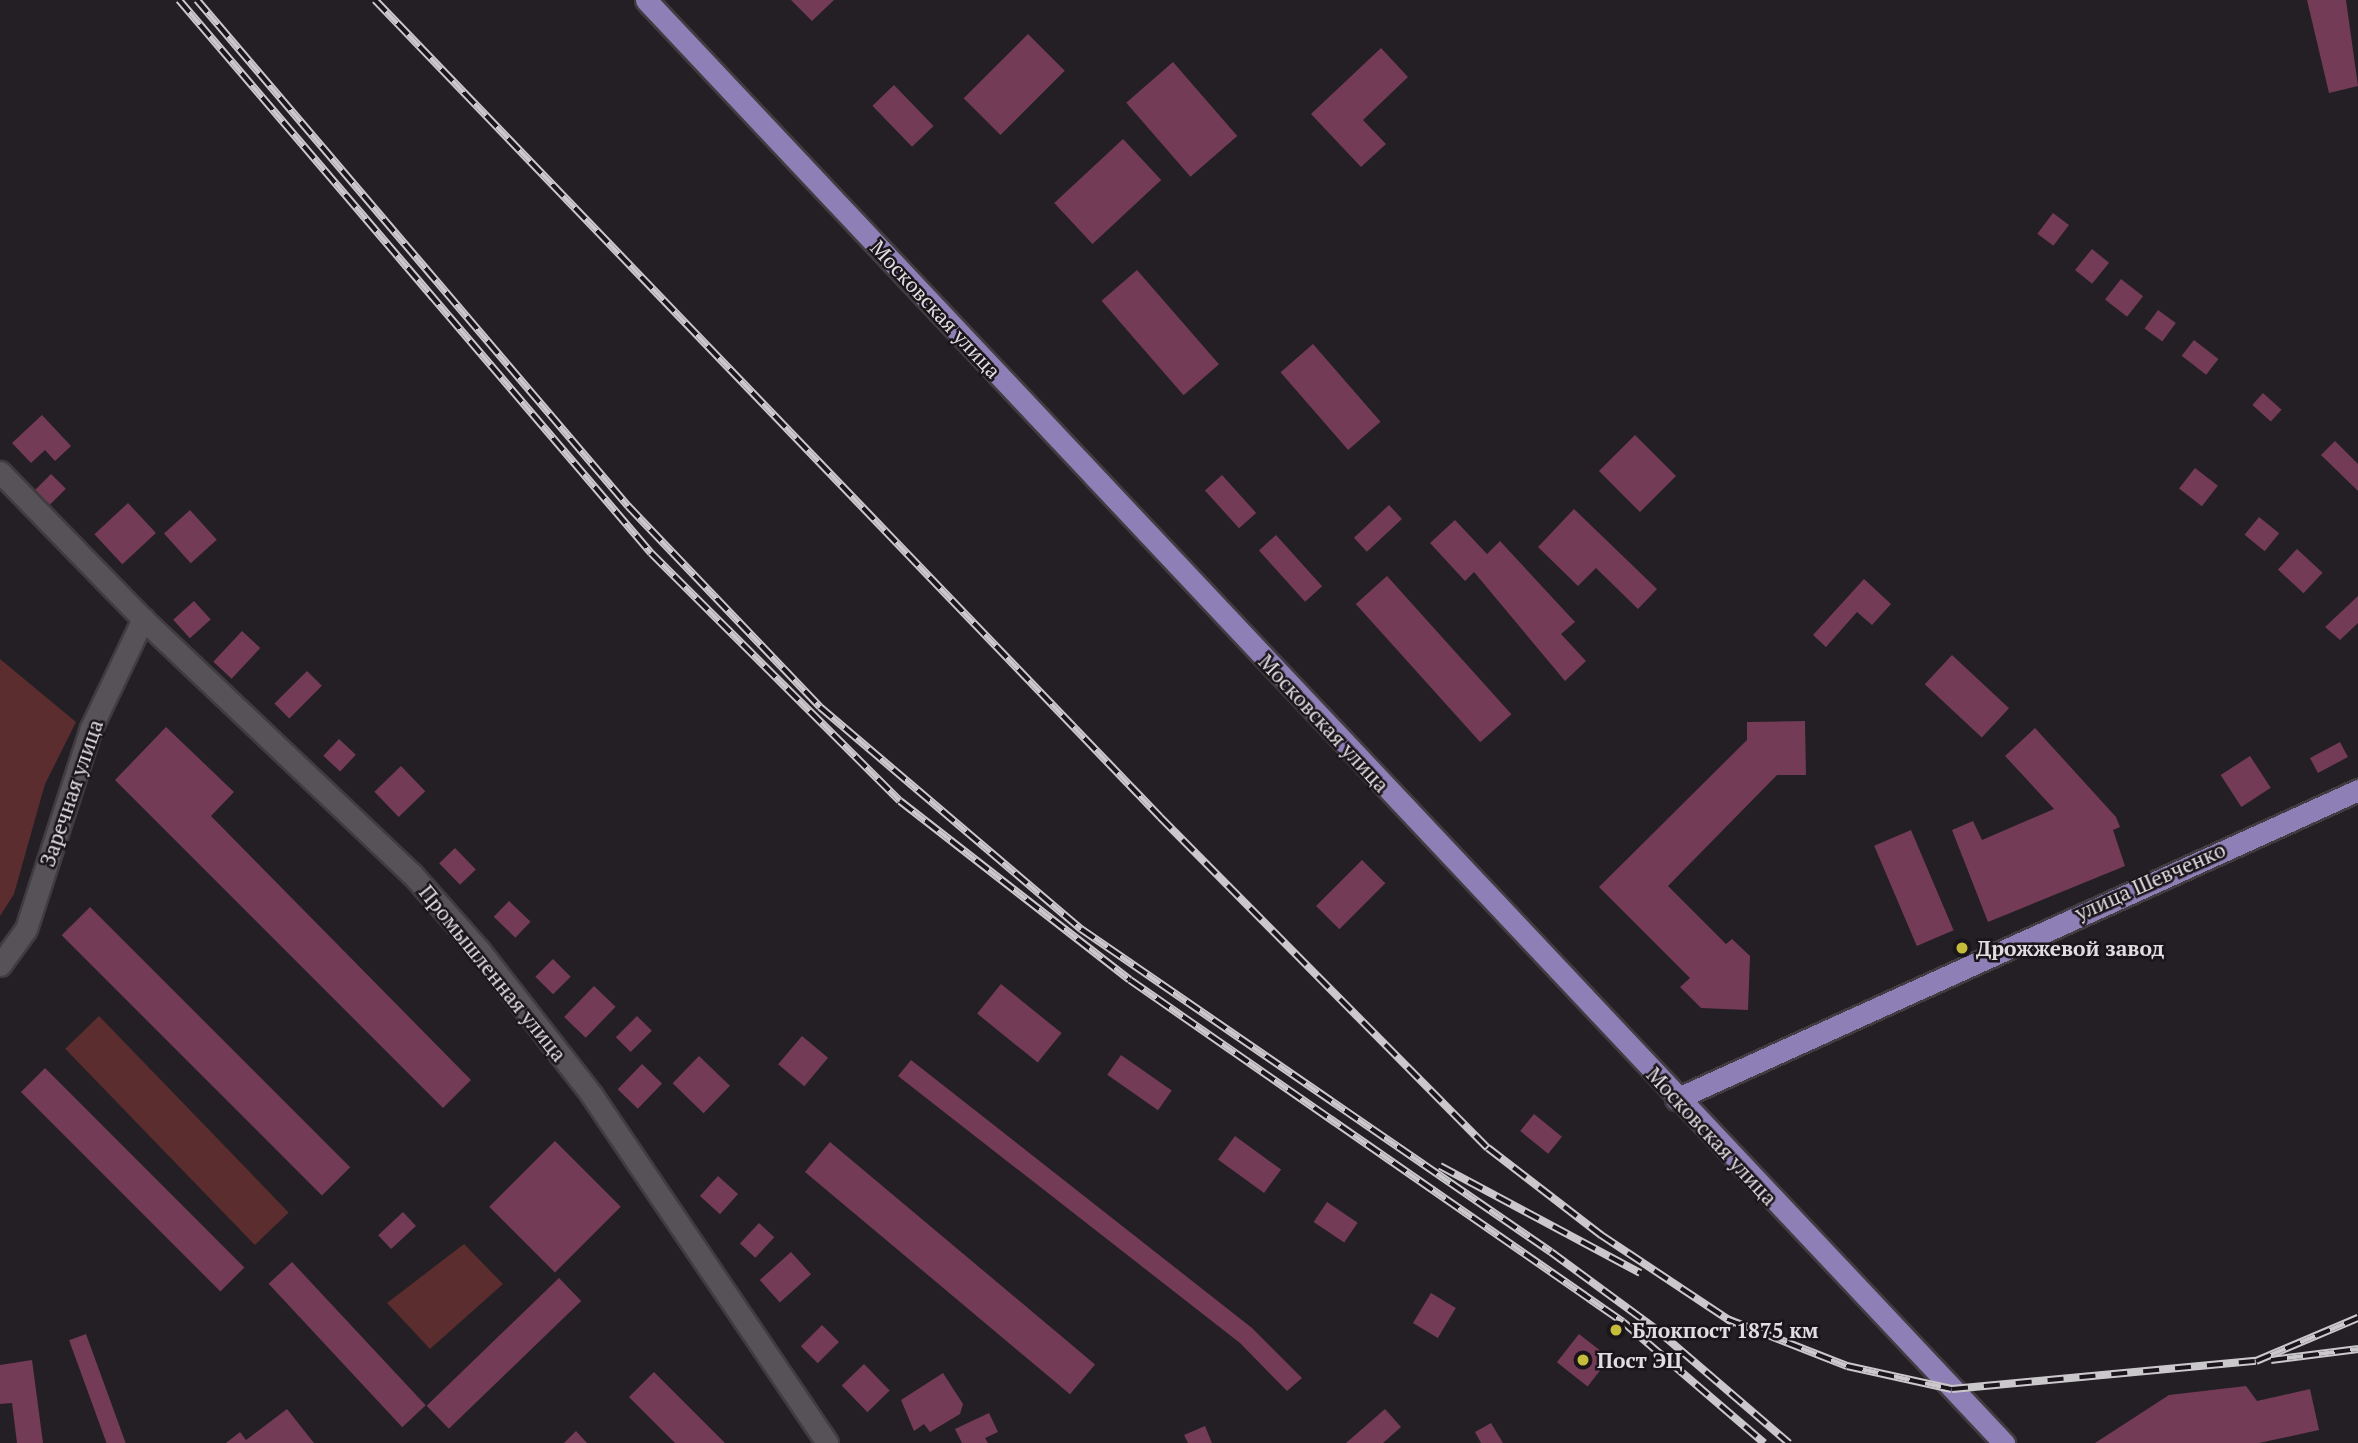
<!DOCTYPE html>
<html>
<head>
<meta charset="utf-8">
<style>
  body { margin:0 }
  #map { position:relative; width:2358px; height:1443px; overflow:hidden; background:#231f24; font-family:"PT Serif",serif }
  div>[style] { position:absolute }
  .green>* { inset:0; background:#5b2d2e; transform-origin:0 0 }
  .building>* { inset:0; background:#733b56; transform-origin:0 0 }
  .roads { filter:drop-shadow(2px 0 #403c40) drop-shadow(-2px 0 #403c40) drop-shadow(0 2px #403c40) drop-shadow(0 -2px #403c40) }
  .minor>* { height:21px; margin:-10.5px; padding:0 10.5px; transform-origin:10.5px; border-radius:10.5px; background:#575258 }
  .major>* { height:21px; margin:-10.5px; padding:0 10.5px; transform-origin:10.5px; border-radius:10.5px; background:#8e80b7 }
  .rail>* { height:8px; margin-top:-4px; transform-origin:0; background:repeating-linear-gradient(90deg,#1a151a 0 16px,#cbc8cb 0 32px); box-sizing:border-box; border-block:2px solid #cbc8cb }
  .dots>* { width:19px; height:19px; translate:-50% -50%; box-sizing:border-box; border:4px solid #1a151a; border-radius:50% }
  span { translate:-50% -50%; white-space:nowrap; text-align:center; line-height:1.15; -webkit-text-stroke:5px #1a151a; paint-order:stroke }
  .street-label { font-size:21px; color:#e0dde0 }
  .poi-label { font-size:21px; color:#e0dde0; font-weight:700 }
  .left { translate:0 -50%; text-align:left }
</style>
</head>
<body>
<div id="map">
  <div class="green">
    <div style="clip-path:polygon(0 659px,76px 722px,45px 784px,14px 894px,0 916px)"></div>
    <div style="left:99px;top:1016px;width:273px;height:47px;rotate:46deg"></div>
    <div style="clip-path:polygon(464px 1244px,503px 1284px,430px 1349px,387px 1303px)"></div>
  </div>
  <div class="building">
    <div style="clip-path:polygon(791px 0,834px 0,812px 21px)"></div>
    <div style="clip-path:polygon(2307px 0,2346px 0,2358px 86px,2329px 93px)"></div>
    <div style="left:1028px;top:34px;width:52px;height:91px;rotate:45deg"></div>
    <div style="clip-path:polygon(1381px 48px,1408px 77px,1363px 120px,1386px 144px,1361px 167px,1311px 114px)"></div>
    <div style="left:1173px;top:62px;width:98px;height:62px;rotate:49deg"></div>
    <div style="left:894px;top:85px;width:57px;height:30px;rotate:46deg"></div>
    <div style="left:1123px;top:139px;width:56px;height:94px;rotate:47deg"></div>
    <div style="left:2053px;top:213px;width:20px;height:26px;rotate:37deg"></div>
    <div style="left:2092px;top:249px;width:22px;height:27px;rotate:39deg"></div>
    <div style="left:1137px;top:270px;width:125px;height:47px;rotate:49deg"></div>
    <div style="left:2121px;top:279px;width:28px;height:26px;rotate:38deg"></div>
    <div style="left:2158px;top:310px;width:22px;height:23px;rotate:36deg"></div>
    <div style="left:2194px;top:340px;width:31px;height:20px;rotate:38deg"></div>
    <div style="left:1313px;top:344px;width:103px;height:43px;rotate:49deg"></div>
    <div style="left:2263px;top:393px;width:25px;height:16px;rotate:42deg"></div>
    <div style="clip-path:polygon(42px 415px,71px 446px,55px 461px,45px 450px,31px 463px,12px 443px)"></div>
    <div style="left:1635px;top:435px;width:58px;height:51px;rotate:45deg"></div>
    <div style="clip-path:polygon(2335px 441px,2358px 464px,2358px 491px,2321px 455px)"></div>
    <div style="left:2195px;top:468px;width:29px;height:26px;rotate:38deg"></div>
    <div style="left:51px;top:474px;width:21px;height:24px;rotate:45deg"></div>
    <div style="left:1222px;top:475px;width:51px;height:23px;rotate:48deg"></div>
    <div style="left:128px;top:503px;width:41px;height:46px;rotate:47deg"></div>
    <div style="left:1389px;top:505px;width:19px;height:48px;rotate:47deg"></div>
    <div style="clip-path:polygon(1574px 509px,1657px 589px,1638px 609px,1596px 568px,1578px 586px,1538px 547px)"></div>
    <div style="left:190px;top:510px;width:40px;height:35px;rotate:48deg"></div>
    <div style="left:2259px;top:517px;width:26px;height:23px;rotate:39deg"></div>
    <div style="clip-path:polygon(1455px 520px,1487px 554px,1500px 541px,1575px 622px,1561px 634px,1586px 661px,1565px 681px,1474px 572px,1465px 581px,1430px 543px)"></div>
    <div style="left:1276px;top:535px;width:69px;height:23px;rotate:48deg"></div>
    <div style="left:2297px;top:549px;width:35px;height:28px;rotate:43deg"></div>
    <div style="left:1387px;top:576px;width:186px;height:42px;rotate:48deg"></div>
    <div style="clip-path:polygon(1864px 579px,1891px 604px,1872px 625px,1857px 612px,1826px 647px,1813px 635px)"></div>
    <div style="clip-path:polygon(2358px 596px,2358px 623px,2340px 640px,2325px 627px)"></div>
    <div style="left:194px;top:601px;width:25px;height:28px;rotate:48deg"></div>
    <div style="left:242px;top:631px;width:25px;height:42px;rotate:43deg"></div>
    <div style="left:1952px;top:655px;width:78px;height:40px;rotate:43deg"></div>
    <div style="left:307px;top:671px;width:21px;height:46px;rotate:45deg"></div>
    <div style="clip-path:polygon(1805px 721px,1806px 775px,1777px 775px,1668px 886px,1726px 944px,1732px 939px,1750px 956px,1748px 1010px,1701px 1008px,1680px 987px,1690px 978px,1599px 887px,1747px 740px,1747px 722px)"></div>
    <div style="clip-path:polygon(166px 727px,234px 792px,211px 816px,471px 1080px,443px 1108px,115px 780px)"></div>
    <div style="clip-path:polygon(2035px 728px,2116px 817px,2120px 827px,2113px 830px,2125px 866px,1988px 922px,1952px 830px,1973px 821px,1982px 840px,2054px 809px,2005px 756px)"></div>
    <div style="left:339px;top:739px;width:23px;height:23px;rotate:43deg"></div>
    <div style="left:2340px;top:742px;width:17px;height:34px;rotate:62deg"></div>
    <div style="left:2250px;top:756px;width:38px;height:35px;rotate:57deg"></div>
    <div style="left:401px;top:766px;width:35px;height:37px;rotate:46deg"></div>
    <div style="left:1911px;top:830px;width:109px;height:40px;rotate:67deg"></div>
    <div style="left:455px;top:848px;width:30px;height:22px;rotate:46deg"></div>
    <div style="left:1362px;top:860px;width:33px;height:65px;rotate:45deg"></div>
    <div style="left:509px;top:901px;width:30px;height:22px;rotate:44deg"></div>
    <div style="left:90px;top:907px;width:368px;height:40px;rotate:45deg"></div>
    <div style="left:553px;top:959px;width:25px;height:25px;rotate:45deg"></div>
    <div style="left:1001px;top:984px;width:78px;height:38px;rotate:39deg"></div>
    <div style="left:594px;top:986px;width:30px;height:43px;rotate:44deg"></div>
    <div style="left:637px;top:1016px;width:21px;height:30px;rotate:45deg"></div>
    <div style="left:802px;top:1036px;width:34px;height:37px;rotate:40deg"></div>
    <div style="left:1121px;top:1055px;width:62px;height:24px;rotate:35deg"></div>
    <div style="left:699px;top:1056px;width:43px;height:38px;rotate:44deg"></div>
    <div style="clip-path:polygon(911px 1060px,1252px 1328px,1302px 1378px,1287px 1391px,1240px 1343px,898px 1076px)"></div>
    <div style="left:642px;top:1064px;width:28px;height:35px;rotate:44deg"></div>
    <div style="left:45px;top:1068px;width:282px;height:34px;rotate:45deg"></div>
    <div style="left:1534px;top:1114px;width:36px;height:22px;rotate:39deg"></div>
    <div style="left:1235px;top:1136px;width:57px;height:29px;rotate:36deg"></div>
    <div style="left:555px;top:1141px;width:93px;height:93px;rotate:45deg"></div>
    <div style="left:830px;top:1142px;width:346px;height:39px;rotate:40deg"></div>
    <div style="left:718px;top:1176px;width:27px;height:27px;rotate:42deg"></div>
    <div style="left:1327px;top:1202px;width:37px;height:24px;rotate:34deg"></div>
    <div style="left:403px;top:1212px;width:19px;height:34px;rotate:47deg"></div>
    <div style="left:759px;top:1223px;width:21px;height:28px;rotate:43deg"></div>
    <div style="left:791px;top:1252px;width:30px;height:42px;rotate:48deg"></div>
    <div style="left:292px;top:1262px;width:196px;height:32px;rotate:47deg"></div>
    <div style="left:559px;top:1278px;width:32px;height:184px;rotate:46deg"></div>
    <div style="left:1431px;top:1293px;width:29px;height:35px;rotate:31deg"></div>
    <div style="left:822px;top:1325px;width:24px;height:30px;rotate:45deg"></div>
    <div style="left:86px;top:1334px;width:116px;height:18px;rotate:70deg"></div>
    <div style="left:1579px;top:1334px;width:39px;height:36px;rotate:38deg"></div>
    <div style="clip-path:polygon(32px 1360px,43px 1443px,17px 1443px,12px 1403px,0 1404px,0 1365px)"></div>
    <div style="left:864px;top:1364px;width:37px;height:31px;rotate:46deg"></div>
    <div style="clip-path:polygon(654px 1372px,725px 1443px,675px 1443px,629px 1397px)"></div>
    <div style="clip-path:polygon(943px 1373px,963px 1404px,960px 1414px,930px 1432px,924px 1424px,914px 1431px,901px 1400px)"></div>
    <div style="clip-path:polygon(2246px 1386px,2257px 1401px,2310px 1389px,2319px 1430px,2259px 1443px,2095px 1443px,2169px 1395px)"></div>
    <div style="clip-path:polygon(287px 1409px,314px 1443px,226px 1443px,240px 1432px,246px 1440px)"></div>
    <div style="clip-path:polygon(1385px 1409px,1401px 1427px,1383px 1443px,1346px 1443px)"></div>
    <div style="clip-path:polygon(989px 1413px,998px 1432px,985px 1438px,988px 1443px,962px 1443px,955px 1429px)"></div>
    <div style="clip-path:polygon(1491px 1423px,1503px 1443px,1481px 1443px,1475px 1432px)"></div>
    <div style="clip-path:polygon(1205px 1426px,1212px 1443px,1188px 1443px,1184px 1435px)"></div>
    <div style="clip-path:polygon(576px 1431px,587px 1443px,564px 1443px)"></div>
  </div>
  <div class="roads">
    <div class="minor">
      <div style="left:0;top:472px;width:205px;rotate:45.8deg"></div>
      <div style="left:143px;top:619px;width:371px;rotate:43.5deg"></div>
      <div style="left:412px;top:874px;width:101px;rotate:48.6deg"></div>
      <div style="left:479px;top:950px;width:182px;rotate:52.1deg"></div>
      <div style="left:591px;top:1094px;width:421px;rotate:55.9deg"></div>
      <div style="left:0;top:965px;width:44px;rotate:-54.2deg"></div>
      <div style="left:26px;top:929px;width:211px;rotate:-72.1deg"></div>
      <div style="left:91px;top:728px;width:121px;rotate:-64.5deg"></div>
    </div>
    <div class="major">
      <div style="left:646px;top:0;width:1982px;rotate:46.74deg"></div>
      <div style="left:1676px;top:1099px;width:749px;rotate:-24.37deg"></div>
    </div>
  </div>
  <div class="rail">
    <div style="left:179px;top:0;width:727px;rotate:49.52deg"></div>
    <div style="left:651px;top:553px;width:351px;rotate:44.9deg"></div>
    <div style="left:900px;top:801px;width:291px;rotate:37.9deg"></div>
    <div style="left:1130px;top:980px;width:600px;rotate:34.75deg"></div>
    <div style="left:1623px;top:1322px;width:186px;rotate:40.6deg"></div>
    <div style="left:197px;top:0;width:665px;rotate:49.58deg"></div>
    <div style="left:628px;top:506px;width:278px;rotate:46.3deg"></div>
    <div style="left:820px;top:707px;width:343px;rotate:40.4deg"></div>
    <div style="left:1081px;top:929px;width:570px;rotate:34.5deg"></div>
    <div style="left:1551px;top:1252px;width:132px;rotate:36.3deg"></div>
    <div style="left:1657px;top:1330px;width:174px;rotate:40.6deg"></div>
    <div style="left:375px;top:0;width:1133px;rotate:46.14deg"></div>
    <div style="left:1160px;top:817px;width:466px;rotate:45.3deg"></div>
    <div style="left:1488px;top:1148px;width:143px;rotate:37.6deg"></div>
    <div style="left:1601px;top:1235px;width:161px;rotate:33.6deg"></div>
    <div style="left:1440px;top:1166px;width:227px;rotate:28.1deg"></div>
    <div style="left:1727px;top:1319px;width:129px;rotate:21.4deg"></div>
    <div style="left:1847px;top:1366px;width:107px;rotate:12.4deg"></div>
    <div style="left:1952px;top:1389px;width:305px;rotate:-5.3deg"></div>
    <div style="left:2256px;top:1361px;width:111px;rotate:-22.9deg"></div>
    <div style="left:2271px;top:1360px;width:88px;rotate:-7.2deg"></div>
  </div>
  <div class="dots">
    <div style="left:1962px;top:948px;background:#c6bc3c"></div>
    <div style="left:1616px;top:1330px;background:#c6bc3c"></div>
    <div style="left:1583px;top:1360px;background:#c6bc3c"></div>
  </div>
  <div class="street-label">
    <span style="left:936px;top:309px;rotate:47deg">Московская улица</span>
    <span style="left:1324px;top:723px;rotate:47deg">Московская улица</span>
    <span style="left:71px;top:793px;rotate:-71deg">Заречная улица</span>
    <span style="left:2150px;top:881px;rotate:-24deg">улица Шевченко</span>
    <span style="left:493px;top:973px;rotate:51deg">Промышленная улица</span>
    <span style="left:1712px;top:1136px;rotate:47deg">Московская улица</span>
  </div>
  <div class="poi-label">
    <span class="left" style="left:1976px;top:948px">Дрожжевой завод</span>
    <span class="left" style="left:1632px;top:1330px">Блокпост 1875 км</span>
    <span class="left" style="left:1597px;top:1360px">Пост ЭЦ</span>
  </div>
</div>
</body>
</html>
